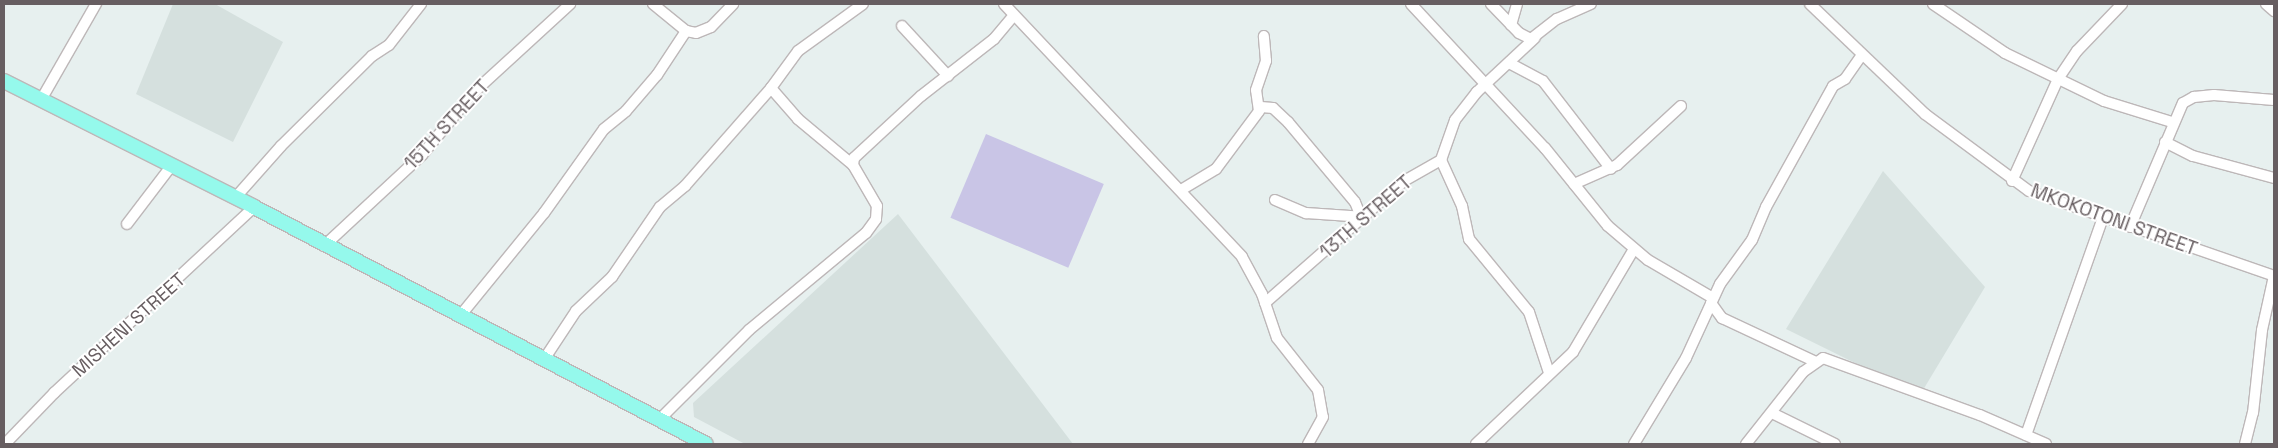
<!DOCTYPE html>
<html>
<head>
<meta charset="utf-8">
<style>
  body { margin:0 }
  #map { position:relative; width:2278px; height:448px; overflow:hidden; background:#e7f0ef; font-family:"Space Grotesk",sans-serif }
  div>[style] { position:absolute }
  .education>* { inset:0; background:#d5e0de }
  .green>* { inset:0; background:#c9c5e6; transform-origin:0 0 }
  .roads { filter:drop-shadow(1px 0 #bdb7b8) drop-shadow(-1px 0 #bdb7b8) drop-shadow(0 1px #bdb7b8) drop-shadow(0 -1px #bdb7b8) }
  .minor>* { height:10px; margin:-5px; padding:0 5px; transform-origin:5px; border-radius:5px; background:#fff }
  .highway>* { height:14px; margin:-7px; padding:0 7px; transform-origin:7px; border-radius:7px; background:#95f9ec }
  span { translate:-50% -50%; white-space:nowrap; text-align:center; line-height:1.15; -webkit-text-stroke:4px #fff; paint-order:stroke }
  .street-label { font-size:19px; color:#675e61 }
  .frame { position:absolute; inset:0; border:5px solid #675e61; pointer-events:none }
</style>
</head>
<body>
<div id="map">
  <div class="education">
    <div style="clip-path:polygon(173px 4px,215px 4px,283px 42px,233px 142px,136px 94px)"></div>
    <div style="clip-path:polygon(1883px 171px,1985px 287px,1920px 395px,1786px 329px)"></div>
    <div style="clip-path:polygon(898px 214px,1073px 444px,745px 444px,694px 417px,693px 403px)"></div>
  </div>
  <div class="green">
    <div style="left:986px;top:134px;width:128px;height:91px;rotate:23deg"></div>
  </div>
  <div class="roads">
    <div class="minor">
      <div style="left:653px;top:4px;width:43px;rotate:39.3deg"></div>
      <div style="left:686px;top:31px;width:10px;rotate:11deg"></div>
      <div style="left:696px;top:33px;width:16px;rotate:-22deg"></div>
      <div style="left:711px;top:27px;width:32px;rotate:-46deg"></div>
      <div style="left:1004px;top:4px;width:347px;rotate:46.7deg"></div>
      <div style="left:1242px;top:257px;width:42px;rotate:61.6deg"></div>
      <div style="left:1262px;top:294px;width:46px;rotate:71.2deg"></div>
      <div style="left:1277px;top:338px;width:66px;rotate:51.7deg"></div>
      <div style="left:1318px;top:390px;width:27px;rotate:80deg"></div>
      <div style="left:1323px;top:417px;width:31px;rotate:119deg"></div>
      <div style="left:1411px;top:4px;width:197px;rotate:47.1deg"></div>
      <div style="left:1545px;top:148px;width:100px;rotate:51.1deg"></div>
      <div style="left:1608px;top:226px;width:52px;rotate:40.4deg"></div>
      <div style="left:1648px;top:260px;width:75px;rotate:30.3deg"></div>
      <div style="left:1491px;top:4px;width:40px;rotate:46deg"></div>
      <div style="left:1519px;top:33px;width:13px;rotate:27deg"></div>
      <div style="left:1531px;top:39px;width:33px;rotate:-38deg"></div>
      <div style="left:1557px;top:19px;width:37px;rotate:-24deg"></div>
      <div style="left:1810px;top:4px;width:159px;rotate:43.7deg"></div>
      <div style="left:1925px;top:114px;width:129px;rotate:36.5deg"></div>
      <div style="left:2029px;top:191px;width:259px;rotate:19.1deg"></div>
      <div style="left:1933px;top:4px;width:87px;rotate:34.2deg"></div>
      <div style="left:2005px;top:53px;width:110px;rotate:25.9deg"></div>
      <div style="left:2104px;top:101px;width:71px;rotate:17.2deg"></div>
      <div style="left:2266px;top:4px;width:11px;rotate:41deg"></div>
      <div style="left:1511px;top:25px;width:22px;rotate:-74deg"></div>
      <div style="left:902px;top:26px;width:68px;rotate:47.4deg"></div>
      <div style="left:1511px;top:64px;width:36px;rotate:28deg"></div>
      <div style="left:1543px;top:81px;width:111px;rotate:52.3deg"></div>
      <div style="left:41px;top:100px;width:111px;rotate:-60.2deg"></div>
      <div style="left:1261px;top:107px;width:12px;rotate:5deg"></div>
      <div style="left:1273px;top:108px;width:21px;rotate:43deg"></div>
      <div style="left:1288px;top:122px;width:104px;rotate:50.1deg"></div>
      <div style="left:1355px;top:202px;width:16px;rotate:68deg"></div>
      <div style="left:2165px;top:142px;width:31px;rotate:27deg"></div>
      <div style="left:2193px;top:156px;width:84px;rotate:15.2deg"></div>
      <div style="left:1441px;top:160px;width:51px;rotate:65.5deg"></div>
      <div style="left:1462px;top:206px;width:34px;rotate:78deg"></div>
      <div style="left:1469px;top:239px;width:94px;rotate:50.6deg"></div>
      <div style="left:1529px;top:312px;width:64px;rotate:71.8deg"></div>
      <div style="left:853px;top:165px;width:72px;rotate:-140.1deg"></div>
      <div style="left:798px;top:119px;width:41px;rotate:-131.1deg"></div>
      <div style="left:771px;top:88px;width:46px;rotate:-53.9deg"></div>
      <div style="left:798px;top:51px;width:80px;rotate:-35.9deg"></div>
      <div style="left:2012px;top:181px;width:112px;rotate:-65.7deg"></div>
      <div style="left:2058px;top:79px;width:34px;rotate:-56deg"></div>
      <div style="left:2077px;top:51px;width:65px;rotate:-46.2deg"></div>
      <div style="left:1574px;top:184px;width:47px;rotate:-23.8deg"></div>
      <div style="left:1617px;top:165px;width:87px;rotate:-42.7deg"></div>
      <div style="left:1181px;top:190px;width:41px;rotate:-31deg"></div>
      <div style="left:1216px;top:169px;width:72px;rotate:-53.4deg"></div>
      <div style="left:1259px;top:111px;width:21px;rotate:-98deg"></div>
      <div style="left:1256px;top:90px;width:31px;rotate:-71deg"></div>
      <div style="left:1266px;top:61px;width:25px;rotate:-95deg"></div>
      <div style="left:235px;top:198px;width:69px;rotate:-48.5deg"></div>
      <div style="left:281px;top:146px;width:128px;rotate:-44.7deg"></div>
      <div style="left:372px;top:56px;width:20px;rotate:-33deg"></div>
      <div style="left:389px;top:45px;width:52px;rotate:-52deg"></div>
      <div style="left:1275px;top:200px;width:34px;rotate:23deg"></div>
      <div style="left:1306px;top:213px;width:59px;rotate:3.9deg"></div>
      <div style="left:127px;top:224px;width:74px;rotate:-52.7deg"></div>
      <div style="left:2130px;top:227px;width:135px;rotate:-66.9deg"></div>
      <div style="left:2183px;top:103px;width:13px;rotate:-29deg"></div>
      <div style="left:2194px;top:97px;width:20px;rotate:-6deg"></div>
      <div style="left:2214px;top:95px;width:60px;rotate:4.8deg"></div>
      <div style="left:324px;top:246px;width:134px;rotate:-42.9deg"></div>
      <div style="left:422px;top:155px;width:80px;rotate:-50.6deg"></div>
      <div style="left:473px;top:93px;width:132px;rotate:-42.5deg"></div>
      <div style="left:1265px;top:303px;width:185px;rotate:-41.3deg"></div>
      <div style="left:1404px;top:181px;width:43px;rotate:-29.6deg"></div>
      <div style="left:1441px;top:160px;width:42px;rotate:-70.7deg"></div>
      <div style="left:1455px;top:120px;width:36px;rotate:-52deg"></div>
      <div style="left:1477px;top:92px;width:79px;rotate:-43deg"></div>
      <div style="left:1711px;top:303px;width:19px;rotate:54deg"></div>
      <div style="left:1722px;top:318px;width:102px;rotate:25.1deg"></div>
      <div style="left:460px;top:316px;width:133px;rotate:-50.8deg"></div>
      <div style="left:544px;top:213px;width:103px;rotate:-54.5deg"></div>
      <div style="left:604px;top:129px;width:28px;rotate:-39deg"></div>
      <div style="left:626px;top:111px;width:48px;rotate:-49.3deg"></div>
      <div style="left:657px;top:75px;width:53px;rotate:-56.6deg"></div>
      <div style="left:545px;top:358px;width:56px;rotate:-56.6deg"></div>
      <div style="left:576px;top:311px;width:50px;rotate:-43.4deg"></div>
      <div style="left:612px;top:277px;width:85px;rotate:-55.6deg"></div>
      <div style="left:660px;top:207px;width:33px;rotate:-40deg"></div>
      <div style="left:685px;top:186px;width:130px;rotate:-48.7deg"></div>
      <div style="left:1774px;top:414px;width:68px;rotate:26.2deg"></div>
      <div style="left:659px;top:420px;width:127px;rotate:-45deg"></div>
      <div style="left:749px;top:330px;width:152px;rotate:-39.7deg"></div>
      <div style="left:866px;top:233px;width:17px;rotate:-54deg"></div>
      <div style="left:876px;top:219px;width:13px;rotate:-86deg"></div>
      <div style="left:877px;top:206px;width:48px;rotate:-120.3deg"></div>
      <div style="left:853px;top:165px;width:7px;rotate:-82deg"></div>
      <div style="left:854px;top:158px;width:91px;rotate:-42.8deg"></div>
      <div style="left:921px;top:96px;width:93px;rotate:-38deg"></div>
      <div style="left:994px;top:39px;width:31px;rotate:-50deg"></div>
      <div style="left:2026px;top:435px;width:230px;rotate:-70.5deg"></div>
      <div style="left:5px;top:444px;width:71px;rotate:-46.1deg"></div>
      <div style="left:54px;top:393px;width:273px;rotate:-42.9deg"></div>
      <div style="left:1476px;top:444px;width:134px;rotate:-43.5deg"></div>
      <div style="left:1573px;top:352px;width:120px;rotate:-59.4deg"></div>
      <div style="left:1634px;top:444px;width:100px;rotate:-58.8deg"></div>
      <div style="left:1686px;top:358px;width:81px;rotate:-65.3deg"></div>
      <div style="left:1720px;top:284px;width:54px;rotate:-54deg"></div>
      <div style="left:1752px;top:240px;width:36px;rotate:-67deg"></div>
      <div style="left:1766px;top:207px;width:138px;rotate:-61deg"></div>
      <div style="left:1833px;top:86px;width:14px;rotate:-30deg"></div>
      <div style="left:1845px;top:79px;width:29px;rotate:-55deg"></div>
      <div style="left:1746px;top:444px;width:92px;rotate:-51.6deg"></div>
      <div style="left:1803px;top:372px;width:24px;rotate:-35deg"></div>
      <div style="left:1823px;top:358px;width:167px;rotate:20deg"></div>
      <div style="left:1980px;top:415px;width:72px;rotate:23.7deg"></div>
      <div style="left:2245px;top:444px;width:32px;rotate:-76deg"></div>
      <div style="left:2253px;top:413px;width:83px;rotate:-83.8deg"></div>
      <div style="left:2262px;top:330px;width:55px;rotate:-77.5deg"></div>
    </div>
    <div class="highway">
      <div style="left:4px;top:81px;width:280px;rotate:26.7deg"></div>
      <div style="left:254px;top:207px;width:510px;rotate:27.67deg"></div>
    </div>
  </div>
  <div class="street-label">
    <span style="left:447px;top:125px;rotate:-47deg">15TH STREET</span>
    <span style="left:1366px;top:217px;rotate:-41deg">13TH STREET</span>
    <span style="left:2114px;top:220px;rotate:20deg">MKOKOTONI STREET</span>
    <span style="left:129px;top:325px;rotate:-42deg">MISHENI STREET</span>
  </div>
  <div class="frame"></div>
</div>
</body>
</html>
